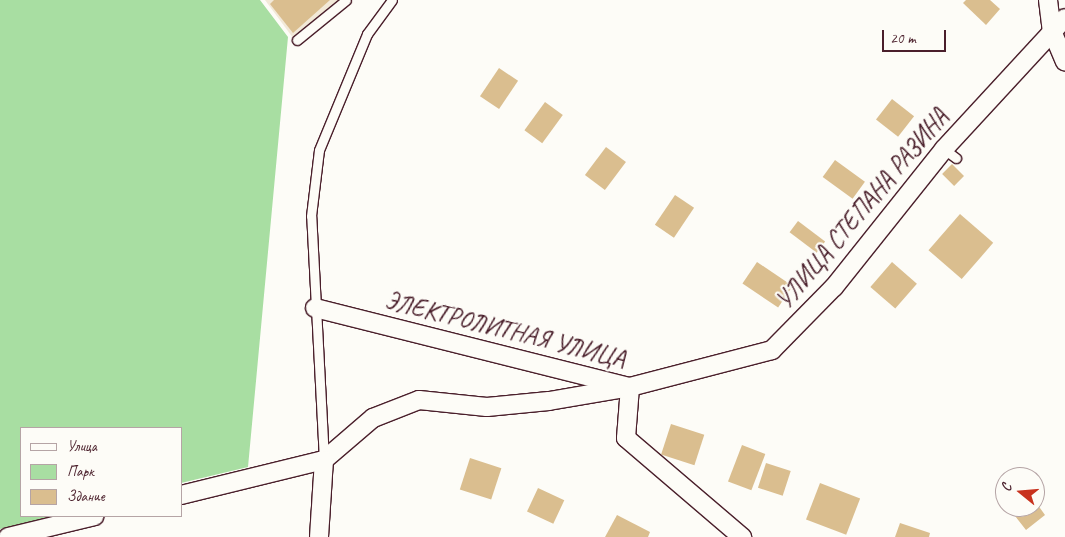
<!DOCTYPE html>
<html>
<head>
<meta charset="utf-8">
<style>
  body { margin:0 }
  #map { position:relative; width:1065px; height:537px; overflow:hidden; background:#fdfcf7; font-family:Caveat,sans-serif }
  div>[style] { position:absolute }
  .built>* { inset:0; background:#f2e9d8 }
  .green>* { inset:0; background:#a8dea2 }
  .building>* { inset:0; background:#dabe8f; transform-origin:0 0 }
  .roads { filter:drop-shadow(1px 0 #4a1f2b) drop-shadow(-1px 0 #4a1f2b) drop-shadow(0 1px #4a1f2b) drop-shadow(0 -1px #4a1f2b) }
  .lane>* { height:9px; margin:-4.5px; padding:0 4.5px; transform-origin:4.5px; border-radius:4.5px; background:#fdfcf7 }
  .street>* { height:18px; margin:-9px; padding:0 9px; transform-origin:9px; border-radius:9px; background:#fdfcf7 }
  span { translate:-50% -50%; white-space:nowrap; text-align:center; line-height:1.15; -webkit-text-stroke:4.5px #fdfcf7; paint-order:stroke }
  .street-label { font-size:25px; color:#4a1f2b }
  .legend { position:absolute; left:20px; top:427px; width:162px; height:90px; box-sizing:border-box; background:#fdfcf7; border:1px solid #b5a4a5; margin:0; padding:6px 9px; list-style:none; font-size:15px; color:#4a1f2b }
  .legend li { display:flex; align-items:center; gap:10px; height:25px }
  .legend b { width:25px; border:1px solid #b5a4a5 }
  .north { position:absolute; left:995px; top:467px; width:50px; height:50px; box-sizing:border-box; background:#fdfcf7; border:1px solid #b5a4a5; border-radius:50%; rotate:287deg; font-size:14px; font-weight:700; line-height:20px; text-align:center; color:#4a1f2b }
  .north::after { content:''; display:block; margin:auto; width:18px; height:22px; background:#c8321e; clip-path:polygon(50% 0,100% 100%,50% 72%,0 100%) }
  .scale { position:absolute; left:882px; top:30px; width:64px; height:22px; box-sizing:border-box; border:2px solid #4a1f2b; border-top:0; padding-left:6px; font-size:15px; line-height:18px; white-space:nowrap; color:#4a1f2b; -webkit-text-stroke:4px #fdfcf7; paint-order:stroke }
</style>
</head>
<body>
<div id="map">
  <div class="built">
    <div style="clip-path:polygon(265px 0,349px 0,299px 46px)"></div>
  </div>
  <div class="green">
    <div style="clip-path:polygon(0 0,260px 0,288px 37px,248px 467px,181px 483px,181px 428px,21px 428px,21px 516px,53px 516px,0 529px)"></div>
  </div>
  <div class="building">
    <div style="clip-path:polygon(274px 0,330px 0,293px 33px,270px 4px)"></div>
    <div style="clip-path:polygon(966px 0,990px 0,1000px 9px,986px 25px,963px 3px)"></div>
    <div style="left:499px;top:68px;width:23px;height:34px;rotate:34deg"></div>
    <div style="left:892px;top:99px;width:28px;height:26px;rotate:38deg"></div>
    <div style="left:545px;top:102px;width:22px;height:35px;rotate:36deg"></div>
    <div style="left:606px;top:147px;width:25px;height:35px;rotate:37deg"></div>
    <div style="left:835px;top:160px;width:37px;height:21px;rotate:36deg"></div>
    <div style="left:952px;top:164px;width:17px;height:14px;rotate:45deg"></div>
    <div style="left:675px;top:195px;width:23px;height:36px;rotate:34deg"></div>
    <div style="left:960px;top:214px;width:44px;height:48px;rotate:41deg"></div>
    <div style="left:798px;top:221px;width:34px;height:14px;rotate:37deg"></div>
    <div style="left:757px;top:262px;width:43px;height:26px;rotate:34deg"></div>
    <div style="left:892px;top:262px;width:33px;height:33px;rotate:41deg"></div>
    <div style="left:671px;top:424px;width:35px;height:32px;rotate:18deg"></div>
    <div style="left:742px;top:445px;width:25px;height:39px;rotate:21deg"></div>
    <div style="left:470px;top:458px;width:33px;height:33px;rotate:18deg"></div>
    <div style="left:766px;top:463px;width:26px;height:26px;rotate:18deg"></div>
    <div style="left:820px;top:483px;width:43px;height:39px;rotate:21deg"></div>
    <div style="left:538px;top:488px;width:29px;height:26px;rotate:25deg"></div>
    <div style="clip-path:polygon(1035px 501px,1045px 515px,1026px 530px,1008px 507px,1035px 507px)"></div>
    <div style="clip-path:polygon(617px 515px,650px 532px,648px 537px,605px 537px)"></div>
    <div style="clip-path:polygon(900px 523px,930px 533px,929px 537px,895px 537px)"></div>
  </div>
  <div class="roads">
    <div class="lane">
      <div style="left:297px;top:40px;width:63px;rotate:-39.2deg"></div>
      <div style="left:944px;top:149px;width:15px;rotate:37deg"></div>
      <div style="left:324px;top:460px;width:244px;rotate:-93deg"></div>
      <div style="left:311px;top:216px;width:66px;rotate:-83.1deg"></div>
      <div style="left:319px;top:150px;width:126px;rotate:-67.5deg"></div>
      <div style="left:367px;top:34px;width:42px;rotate:-53.7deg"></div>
    </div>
    <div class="street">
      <div style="left:1048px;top:0;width:31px;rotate:83deg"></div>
      <div style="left:1052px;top:31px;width:33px;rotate:67deg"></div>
      <div style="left:315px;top:308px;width:325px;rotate:14.1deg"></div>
      <div style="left:630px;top:387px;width:51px;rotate:94.5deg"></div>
      <div style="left:626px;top:438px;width:153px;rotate:40.5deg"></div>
      <div style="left:181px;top:495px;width:147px;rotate:-13.8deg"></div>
      <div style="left:324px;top:460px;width:65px;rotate:-40.6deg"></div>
      <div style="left:373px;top:418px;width:49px;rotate:-21.4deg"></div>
      <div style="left:419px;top:400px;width:68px;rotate:5.9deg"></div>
      <div style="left:487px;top:407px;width:62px;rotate:-5.5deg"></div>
      <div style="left:549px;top:401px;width:82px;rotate:-9.8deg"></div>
      <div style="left:630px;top:387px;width:147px;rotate:-14.6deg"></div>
      <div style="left:772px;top:350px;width:88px;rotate:-45.5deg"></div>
      <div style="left:834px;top:287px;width:176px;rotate:-51.4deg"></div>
      <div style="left:944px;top:149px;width:178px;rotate:-47.3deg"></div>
      <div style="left:8px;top:537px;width:89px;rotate:-13.6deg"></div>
      <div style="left:319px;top:537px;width:77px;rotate:-86.3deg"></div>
    </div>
  </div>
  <div class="street-label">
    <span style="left:862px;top:209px;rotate:-50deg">УЛИЦА СТЕПАНА РАЗИНА</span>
    <span style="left:505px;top:330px;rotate:14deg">ЭЛЕКТРОЛИТНАЯ УЛИЦА</span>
  </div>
  <ul class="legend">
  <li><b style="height:6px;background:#fdfcf7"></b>Улица</li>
  <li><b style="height:14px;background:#a8dea2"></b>Парк</li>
  <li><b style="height:14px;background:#dabe8f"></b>Здание</li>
  </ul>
  <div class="north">С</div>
  <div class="scale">20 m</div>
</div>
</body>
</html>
